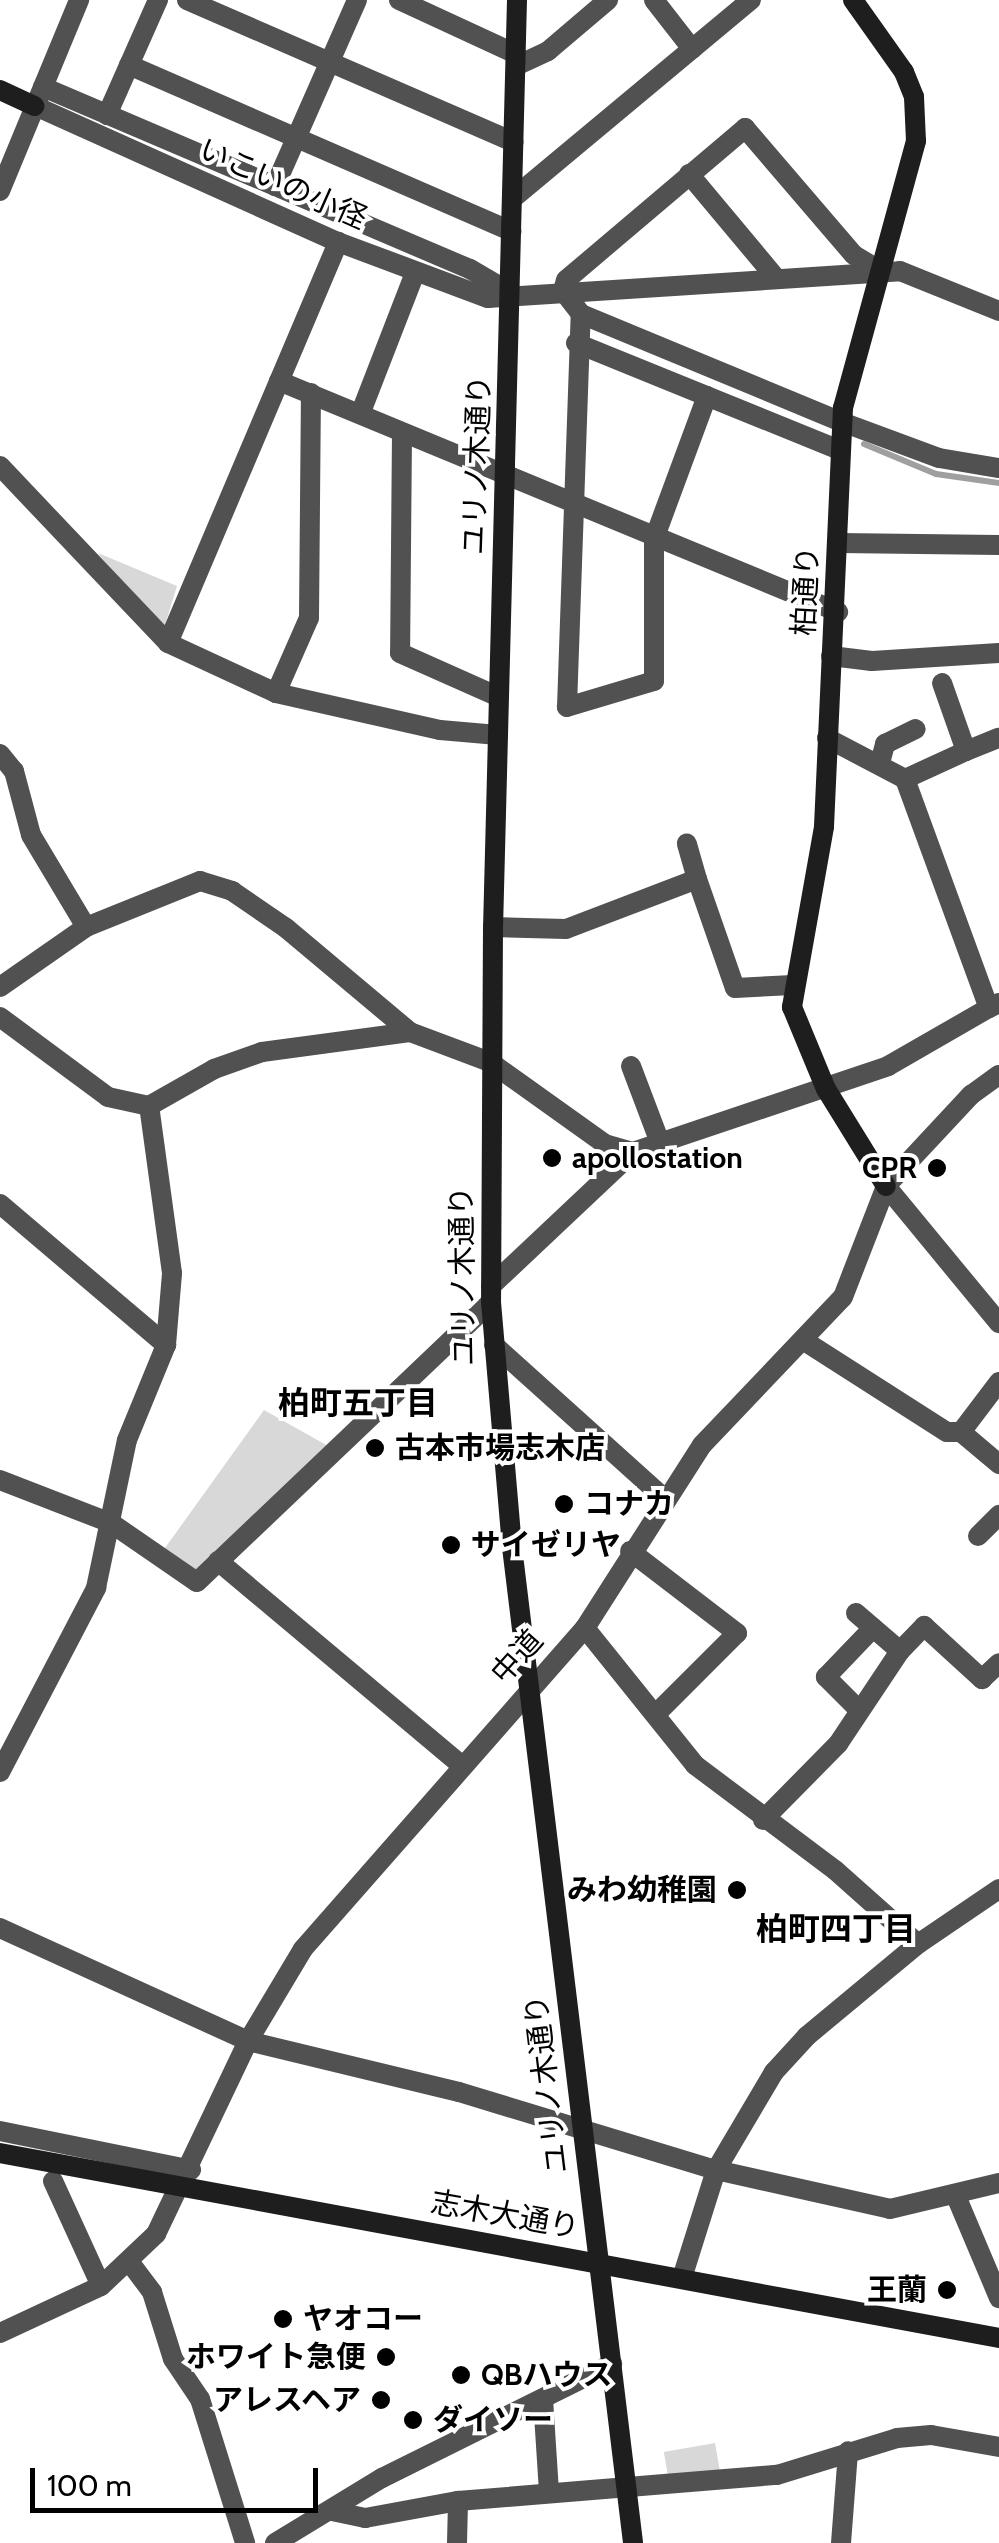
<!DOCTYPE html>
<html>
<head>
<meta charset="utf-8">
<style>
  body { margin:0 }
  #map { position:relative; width:999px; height:2543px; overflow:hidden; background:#fff; font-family:Cabin,"Noto Sans JP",sans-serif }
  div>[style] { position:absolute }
  .green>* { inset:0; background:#d8d8d8; transform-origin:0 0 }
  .stream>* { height:6px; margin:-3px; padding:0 3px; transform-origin:3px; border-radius:3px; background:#9f9f9f }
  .street>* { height:20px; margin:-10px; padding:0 10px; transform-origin:10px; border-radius:10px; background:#515151 }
  .secondary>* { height:20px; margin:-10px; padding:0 10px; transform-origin:10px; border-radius:10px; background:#1e1e1e }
  .dots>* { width:28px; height:28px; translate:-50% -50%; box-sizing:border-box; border:5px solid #fff; border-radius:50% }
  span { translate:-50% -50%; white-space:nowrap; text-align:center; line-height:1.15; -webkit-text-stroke:8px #fff; paint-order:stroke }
  .street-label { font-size:30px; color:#000 }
  .poi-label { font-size:30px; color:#000; font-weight:700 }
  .left { translate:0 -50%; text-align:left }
  .right { translate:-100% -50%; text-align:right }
  .neighbourhood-label { font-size:32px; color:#000; font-weight:700 }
  .scale { position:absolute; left:30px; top:2468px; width:288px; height:45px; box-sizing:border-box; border:5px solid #000; border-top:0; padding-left:12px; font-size:30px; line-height:35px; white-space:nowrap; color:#000; -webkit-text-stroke:8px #fff; paint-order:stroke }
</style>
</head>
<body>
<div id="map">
  <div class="green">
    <div style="clip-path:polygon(98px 553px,177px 586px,165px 625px,159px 627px,138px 606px)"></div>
    <div style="clip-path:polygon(264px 1410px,337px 1451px,196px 1571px,165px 1548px)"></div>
    <div style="left:715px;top:2443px;width:27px;height:52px;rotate:80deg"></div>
  </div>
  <div class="stream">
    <div style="left:864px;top:444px;width:78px;rotate:22.6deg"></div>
    <div style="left:936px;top:474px;width:64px;rotate:8.1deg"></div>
  </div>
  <div class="street">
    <div style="left:187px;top:0;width:356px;rotate:23.5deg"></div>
    <div style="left:399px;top:0;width:129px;rotate:24.8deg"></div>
    <div style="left:654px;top:0;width:62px;rotate:52.2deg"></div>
    <div style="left:129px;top:65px;width:417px;rotate:23.5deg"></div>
    <div style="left:516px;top:66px;width:35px;rotate:-25deg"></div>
    <div style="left:548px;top:51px;width:79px;rotate:-40.4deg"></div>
    <div style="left:43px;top:87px;width:464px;rotate:23.1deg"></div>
    <div style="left:470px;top:269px;width:50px;rotate:30.2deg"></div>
    <div style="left:35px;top:106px;width:332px;rotate:24.2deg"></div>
    <div style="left:338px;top:242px;width:160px;rotate:20.5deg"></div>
    <div style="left:488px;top:298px;width:413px;rotate:-3.7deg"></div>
    <div style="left:900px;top:271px;width:107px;rotate:22deg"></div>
    <div style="left:107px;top:115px;width:126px;rotate:-66.1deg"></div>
    <div style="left:689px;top:174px;width:134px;rotate:50.1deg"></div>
    <div style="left:275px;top:186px;width:203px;rotate:-66.2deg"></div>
    <div style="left:0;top:191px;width:207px;rotate:-67.5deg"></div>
    <div style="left:512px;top:199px;width:311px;rotate:-39.8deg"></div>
    <div style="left:581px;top:314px;width:282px;rotate:22.5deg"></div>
    <div style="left:842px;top:422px;width:103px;rotate:20.4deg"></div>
    <div style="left:939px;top:458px;width:61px;rotate:9.5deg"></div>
    <div style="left:576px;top:343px;width:285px;rotate:22.1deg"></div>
    <div style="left:279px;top:381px;width:605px;rotate:22.45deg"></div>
    <div style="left:707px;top:396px;width:153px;rotate:110.3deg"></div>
    <div style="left:654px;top:539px;width:142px;rotate:90deg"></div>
    <div style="left:654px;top:681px;width:91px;rotate:163.4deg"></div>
    <div style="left:567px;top:707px;width:393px;rotate:-88deg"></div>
    <div style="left:581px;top:314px;width:29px;rotate:-128deg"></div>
    <div style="left:563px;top:291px;width:11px;rotate:-75deg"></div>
    <div style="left:566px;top:280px;width:235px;rotate:-40.3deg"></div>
    <div style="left:745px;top:128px;width:167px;rotate:49.4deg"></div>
    <div style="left:854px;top:255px;width:31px;rotate:31deg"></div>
    <div style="left:361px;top:412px;width:149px;rotate:-68.8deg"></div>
    <div style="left:402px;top:433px;width:220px;rotate:90.5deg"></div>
    <div style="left:400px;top:653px;width:108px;rotate:24deg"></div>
    <div style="left:0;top:466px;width:244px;rotate:46.5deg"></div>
    <div style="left:168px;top:643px;width:119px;rotate:24.8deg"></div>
    <div style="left:276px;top:693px;width:168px;rotate:12.7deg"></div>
    <div style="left:440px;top:730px;width:58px;rotate:4.9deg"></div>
    <div style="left:839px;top:543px;width:160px;rotate:0.7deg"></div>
    <div style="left:168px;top:643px;width:436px;rotate:-67deg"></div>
    <div style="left:831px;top:656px;width:41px;rotate:7deg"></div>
    <div style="left:872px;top:661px;width:127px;rotate:-3.6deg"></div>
    <div style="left:276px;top:693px;width:82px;rotate:-66.3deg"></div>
    <div style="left:309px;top:618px;width:225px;rotate:-89.5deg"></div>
    <div style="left:827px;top:738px;width:88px;rotate:27.7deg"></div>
    <div style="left:905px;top:779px;width:244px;rotate:69.9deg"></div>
    <div style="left:989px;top:1008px;width:11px;rotate:-27deg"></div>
    <div style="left:966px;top:751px;width:35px;rotate:-22deg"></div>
    <div style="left:0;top:754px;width:22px;rotate:51deg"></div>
    <div style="left:14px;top:771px;width:66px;rotate:75.1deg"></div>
    <div style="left:31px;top:835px;width:107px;rotate:59.1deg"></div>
    <div style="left:880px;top:763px;width:20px;rotate:-75deg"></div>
    <div style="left:885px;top:744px;width:34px;rotate:-26deg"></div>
    <div style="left:905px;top:779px;width:67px;rotate:-24.7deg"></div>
    <div style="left:966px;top:751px;width:72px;rotate:-109.4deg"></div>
    <div style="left:697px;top:879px;width:115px;rotate:70.8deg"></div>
    <div style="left:735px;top:988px;width:58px;rotate:-3deg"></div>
    <div style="left:493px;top:927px;width:73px;rotate:1.6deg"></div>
    <div style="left:566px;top:929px;width:140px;rotate:-20.9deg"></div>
    <div style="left:697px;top:879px;width:37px;rotate:-106deg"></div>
    <div style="left:0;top:987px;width:105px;rotate:-34.9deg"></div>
    <div style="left:86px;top:927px;width:123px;rotate:-22deg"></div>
    <div style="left:200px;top:881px;width:34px;rotate:17deg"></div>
    <div style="left:232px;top:891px;width:65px;rotate:34.4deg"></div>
    <div style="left:286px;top:928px;width:162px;rotate:40deg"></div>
    <div style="left:0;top:1017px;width:134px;rotate:36.5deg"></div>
    <div style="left:108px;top:1097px;width:42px;rotate:12.4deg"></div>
    <div style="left:149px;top:1106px;width:75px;rotate:-29.6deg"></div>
    <div style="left:214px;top:1069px;width:51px;rotate:-19.5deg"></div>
    <div style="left:262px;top:1052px;width:149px;rotate:-7.7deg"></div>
    <div style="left:410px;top:1032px;width:85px;rotate:20.6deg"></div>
    <div style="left:490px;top:1062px;width:141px;rotate:35.5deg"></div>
    <div style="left:605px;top:1144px;width:29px;rotate:16deg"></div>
    <div style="left:633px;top:1152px;width:269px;rotate:-18.6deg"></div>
    <div style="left:888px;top:1066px;width:116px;rotate:-29.9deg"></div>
    <div style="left:631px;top:1066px;width:79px;rotate:69.3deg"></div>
    <div style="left:886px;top:1186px;width:178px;rotate:50.5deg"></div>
    <div style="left:0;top:1204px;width:218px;rotate:40.3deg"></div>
    <div style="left:491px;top:1286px;width:195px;rotate:-43.3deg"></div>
    <div style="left:806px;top:1342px;width:167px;rotate:32.6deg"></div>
    <div style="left:947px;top:1432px;width:14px"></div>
    <div style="left:494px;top:1345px;width:227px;rotate:42deg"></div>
    <div style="left:999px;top:1382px;width:63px;rotate:127.2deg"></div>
    <div style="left:961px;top:1432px;width:50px;rotate:40.1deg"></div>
    <div style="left:0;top:1480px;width:119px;rotate:21.2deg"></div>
    <div style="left:111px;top:1523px;width:104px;rotate:34.5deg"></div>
    <div style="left:197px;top:1582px;width:406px;rotate:-43.6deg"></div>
    <div style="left:978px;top:1536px;width:30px;rotate:-45deg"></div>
    <div style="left:630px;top:1551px;width:135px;rotate:37.5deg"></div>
    <div style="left:737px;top:1633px;width:112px;rotate:135deg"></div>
    <div style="left:218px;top:1561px;width:317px;rotate:40deg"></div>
    <div style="left:856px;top:1613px;width:58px;rotate:40.8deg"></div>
    <div style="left:900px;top:1651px;width:35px;rotate:-46deg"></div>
    <div style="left:924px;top:1626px;width:79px;rotate:42.4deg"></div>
    <div style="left:982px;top:1679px;width:23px;rotate:-43deg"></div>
    <div style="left:585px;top:1628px;width:176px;rotate:51.2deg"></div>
    <div style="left:695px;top:1765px;width:175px;rotate:36.9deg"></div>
    <div style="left:835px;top:1870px;width:111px;rotate:41.7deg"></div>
    <div style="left:859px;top:1710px;width:47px;rotate:-135deg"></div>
    <div style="left:826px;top:1677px;width:68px;rotate:-46.2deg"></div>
    <div style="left:0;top:1772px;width:208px;rotate:-62.4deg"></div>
    <div style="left:96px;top:1588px;width:151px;rotate:-78.2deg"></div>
    <div style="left:127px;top:1440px;width:103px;rotate:-67.7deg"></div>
    <div style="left:166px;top:1345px;width:72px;rotate:-85.2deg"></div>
    <div style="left:172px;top:1273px;width:169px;rotate:-97.8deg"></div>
    <div style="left:763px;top:1820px;width:107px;rotate:-45.4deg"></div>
    <div style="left:838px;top:1744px;width:112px;rotate:-56.3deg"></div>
    <div style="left:0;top:1928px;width:273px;rotate:24.5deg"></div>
    <div style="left:248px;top:2041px;width:217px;rotate:13.6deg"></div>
    <div style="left:459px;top:2092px;width:269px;rotate:16.9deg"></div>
    <div style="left:716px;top:2170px;width:178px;rotate:12.6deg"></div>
    <div style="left:890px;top:2209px;width:112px;rotate:-13.4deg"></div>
    <div style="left:0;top:2131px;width:195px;rotate:11.5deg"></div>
    <div style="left:53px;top:2181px;width:115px;rotate:65.4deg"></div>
    <div style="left:956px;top:2196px;width:111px;rotate:67.1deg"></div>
    <div style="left:131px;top:2264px;width:35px;rotate:53deg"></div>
    <div style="left:152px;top:2292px;width:70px;rotate:72.6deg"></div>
    <div style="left:173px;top:2359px;width:48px;rotate:56deg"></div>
    <div style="left:200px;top:2399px;width:151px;rotate:72.6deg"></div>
    <div style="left:682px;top:2278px;width:113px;rotate:-72.5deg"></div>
    <div style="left:716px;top:2170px;width:114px;rotate:-59.4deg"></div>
    <div style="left:774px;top:2072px;width:49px;rotate:-47.5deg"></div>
    <div style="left:807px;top:2036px;width:144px;rotate:-39.7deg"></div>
    <div style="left:918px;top:1944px;width:98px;rotate:-34.2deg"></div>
    <div style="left:0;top:2333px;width:111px;rotate:-25deg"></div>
    <div style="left:101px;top:2286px;width:76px;rotate:-43.4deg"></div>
    <div style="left:156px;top:2234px;width:214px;rotate:-64.5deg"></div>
    <div style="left:248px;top:2041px;width:107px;rotate:-59.1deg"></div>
    <div style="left:303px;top:1949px;width:427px;rotate:-48.7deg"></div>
    <div style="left:585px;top:1628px;width:217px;rotate:-57.4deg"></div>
    <div style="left:702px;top:1445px;width:204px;rotate:-46.4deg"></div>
    <div style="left:843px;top:1297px;width:119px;rotate:-68.8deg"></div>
    <div style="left:886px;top:1186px;width:125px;rotate:-47deg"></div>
    <div style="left:971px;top:1095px;width:34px;rotate:-36deg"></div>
    <div style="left:543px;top:2399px;width:93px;rotate:86.3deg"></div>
    <div style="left:332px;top:2511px;width:34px;rotate:12deg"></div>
    <div style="left:365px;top:2518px;width:95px;rotate:-10.4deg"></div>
    <div style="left:458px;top:2501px;width:320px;rotate:-4.7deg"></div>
    <div style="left:777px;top:2475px;width:126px;rotate:-17.1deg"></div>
    <div style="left:897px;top:2438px;width:34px;rotate:-5deg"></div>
    <div style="left:931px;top:2435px;width:69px;rotate:10deg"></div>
    <div style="left:275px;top:2543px;width:125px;rotate:-31.3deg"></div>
    <div style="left:382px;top:2478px;width:257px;rotate:-26.4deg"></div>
    <div style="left:457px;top:2543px;width:42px;rotate:-88.6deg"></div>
    <div style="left:841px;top:2543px;width:92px;rotate:-85.6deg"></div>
  </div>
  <div class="secondary">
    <div style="left:517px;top:0;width:927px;rotate:91.48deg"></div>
    <div style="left:493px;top:927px;width:375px;rotate:90.3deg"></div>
    <div style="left:491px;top:1302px;width:246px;rotate:85.1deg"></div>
    <div style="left:512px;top:1547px;width:1003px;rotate:83.07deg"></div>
    <div style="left:853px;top:0;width:88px;rotate:54.7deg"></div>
    <div style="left:904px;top:72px;width:27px;rotate:68deg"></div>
    <div style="left:914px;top:97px;width:44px;rotate:87.4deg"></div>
    <div style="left:916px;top:141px;width:277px;rotate:105.3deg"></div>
    <div style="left:843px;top:408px;width:419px;rotate:92.6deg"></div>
    <div style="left:824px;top:827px;width:183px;rotate:100.1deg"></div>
    <div style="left:792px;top:1007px;width:89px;rotate:67.5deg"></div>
    <div style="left:826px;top:1089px;width:114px;rotate:58.3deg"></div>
    <div style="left:0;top:90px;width:38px;rotate:25deg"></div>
    <div style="left:0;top:2153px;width:1016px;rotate:10.49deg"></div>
  </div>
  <div class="dots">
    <div style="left:552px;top:1158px;background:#000"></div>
    <div style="left:937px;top:1168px;background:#000"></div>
    <div style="left:375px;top:1448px;background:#000"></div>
    <div style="left:564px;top:1504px;background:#000"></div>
    <div style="left:451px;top:1545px;background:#000"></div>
    <div style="left:737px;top:1890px;background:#000"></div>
    <div style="left:947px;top:2290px;background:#000"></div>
    <div style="left:283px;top:2319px;background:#000"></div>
    <div style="left:386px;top:2357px;background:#000"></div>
    <div style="left:461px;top:2375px;background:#000"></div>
    <div style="left:381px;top:2400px;background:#000"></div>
    <div style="left:413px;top:2420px;background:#000"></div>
  </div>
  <div class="street-label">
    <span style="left:283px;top:184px;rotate:24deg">いこいの小径</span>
    <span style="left:477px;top:465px;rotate:-88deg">ユリノ木通り</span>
    <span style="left:806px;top:591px;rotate:-87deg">柏通り</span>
    <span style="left:463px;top:1276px;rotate:-91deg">ユリノ木通り</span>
    <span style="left:517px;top:1657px;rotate:-48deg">中道</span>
    <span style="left:547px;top:2084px;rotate:-97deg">ユリノ木通り</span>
    <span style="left:505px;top:2215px;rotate:10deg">志木大通り</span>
  </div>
  <div class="poi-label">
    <span class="left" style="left:572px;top:1158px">apollostation</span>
    <span class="right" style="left:917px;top:1168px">CPR</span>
    <span class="left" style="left:395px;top:1448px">古本市場志木店</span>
    <span class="left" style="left:584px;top:1504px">コナカ</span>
    <span class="left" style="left:471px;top:1545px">サイゼリヤ</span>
    <span class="right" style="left:717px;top:1890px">みわ幼稚園</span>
    <span class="right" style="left:927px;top:2290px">王蘭</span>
    <span class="left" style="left:303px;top:2319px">ヤオコー</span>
    <span class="right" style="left:366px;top:2357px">ホワイト急便</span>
    <span class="left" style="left:481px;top:2375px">QBハウス</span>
    <span class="right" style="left:361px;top:2400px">アレスヘア</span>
    <span class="left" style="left:433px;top:2420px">ダイソー</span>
  </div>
  <div class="neighbourhood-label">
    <span style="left:358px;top:1403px">柏町五丁目</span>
    <span style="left:836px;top:1929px">柏町四丁目</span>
  </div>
  <div class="scale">100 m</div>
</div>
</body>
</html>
